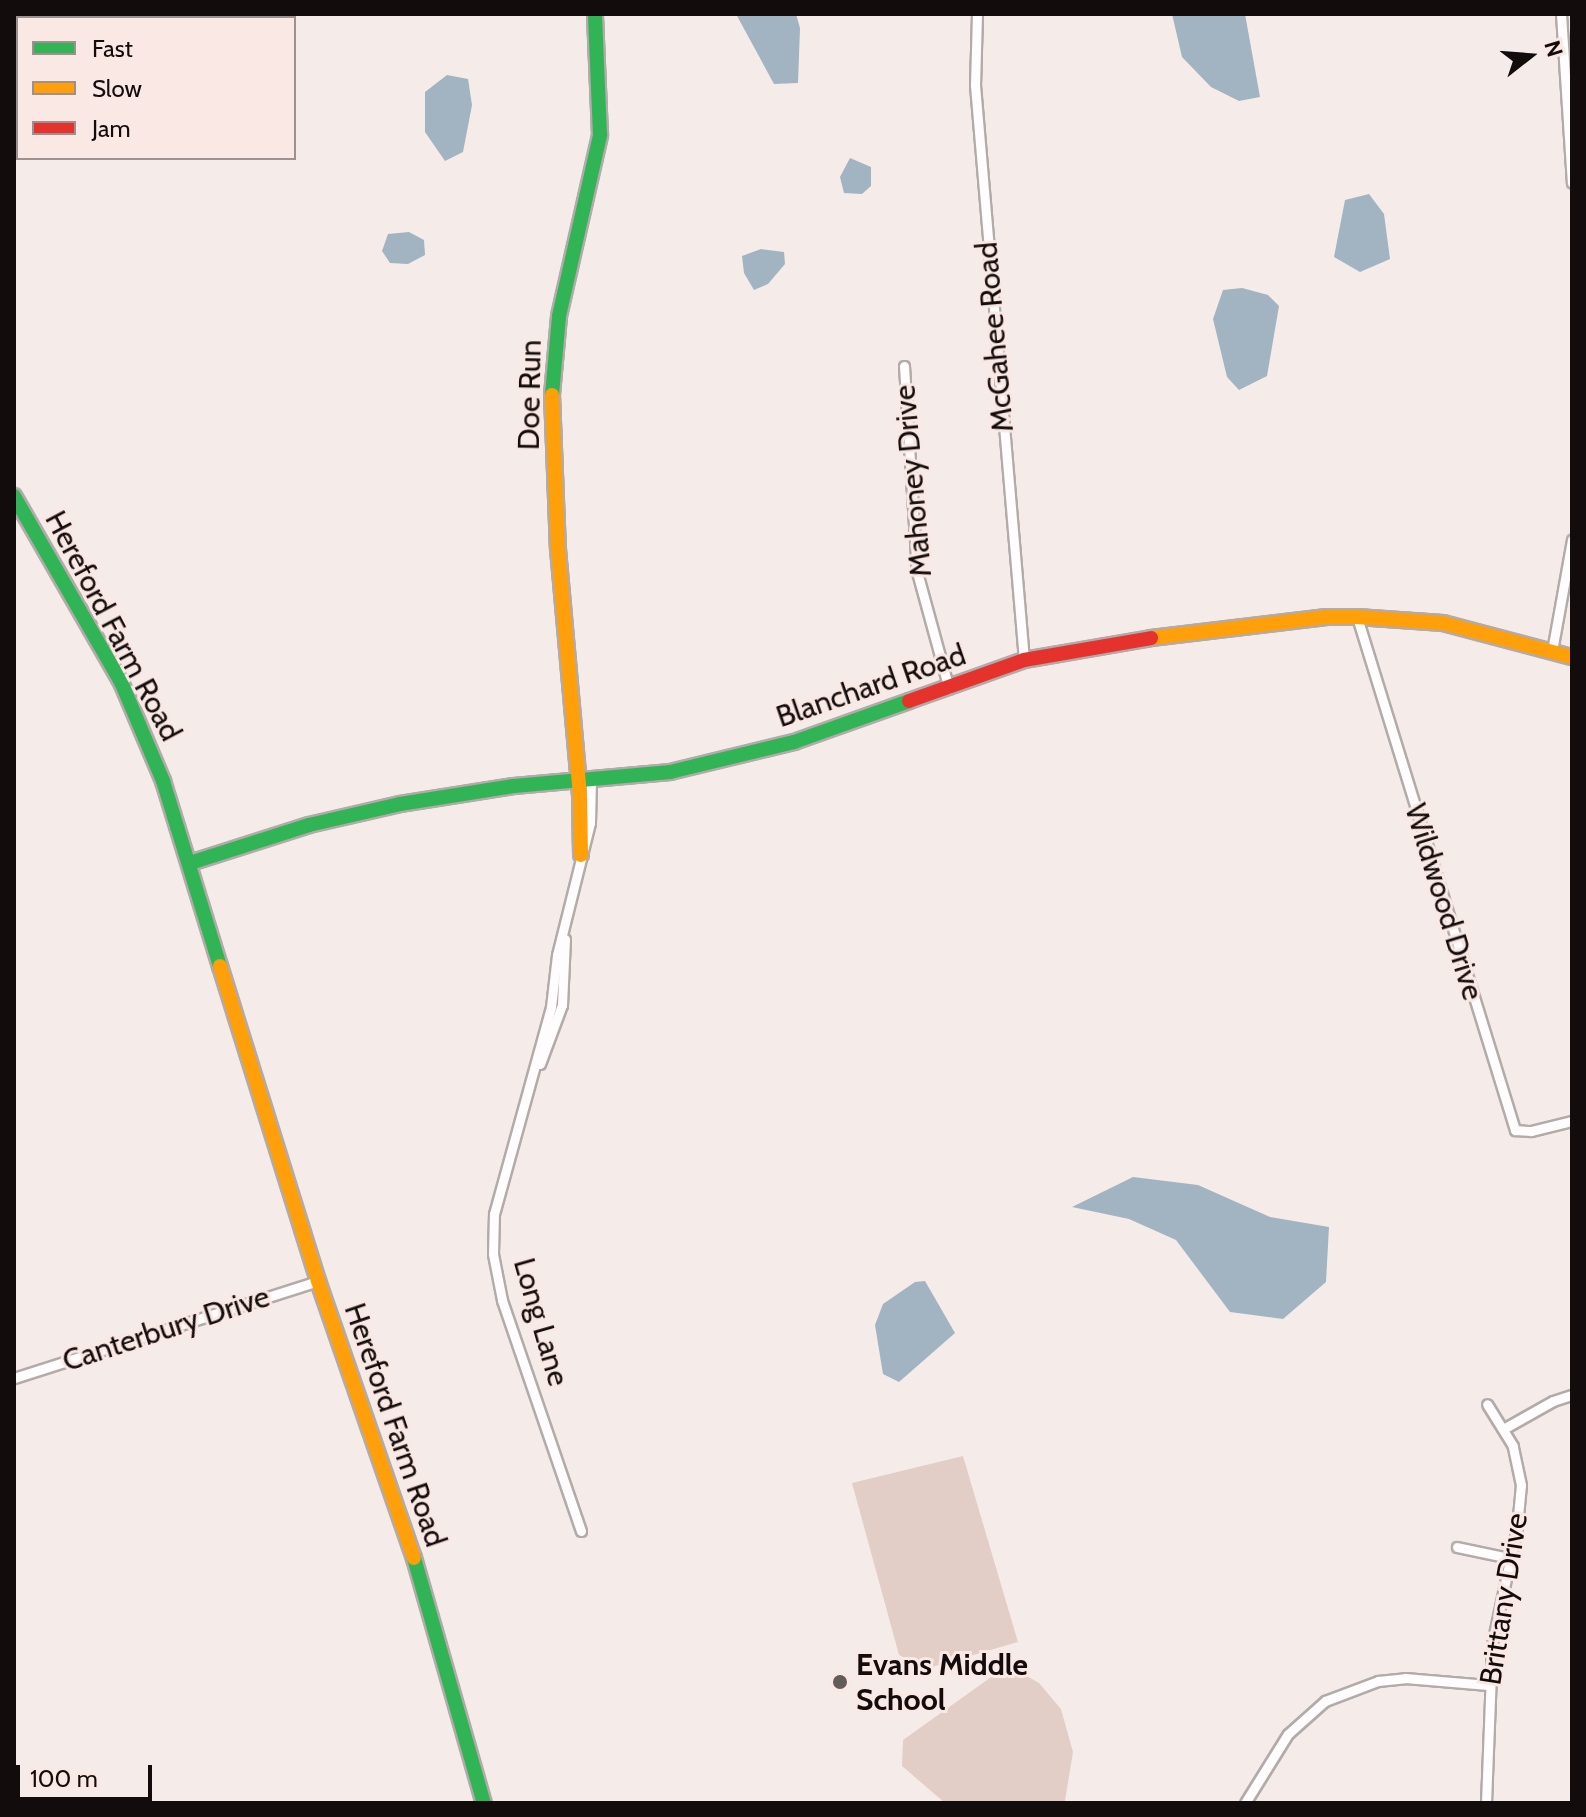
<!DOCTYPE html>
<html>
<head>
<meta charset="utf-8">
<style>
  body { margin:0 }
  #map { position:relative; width:1586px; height:1817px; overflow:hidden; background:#f5ece9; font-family:Cabin,sans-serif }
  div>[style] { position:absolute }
  .green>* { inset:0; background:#e3cdc7 }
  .water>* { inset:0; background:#a2b3c2 }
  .roads { filter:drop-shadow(2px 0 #b2aba9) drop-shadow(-2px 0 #b2aba9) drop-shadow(0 2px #b2aba9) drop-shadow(0 -2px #b2aba9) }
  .street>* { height:9px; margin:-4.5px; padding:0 4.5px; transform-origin:4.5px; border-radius:4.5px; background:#fefcfc }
  .fast>* { height:14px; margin:-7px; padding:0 7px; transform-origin:7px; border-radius:7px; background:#30b455 }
  .slow>* { height:14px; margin:-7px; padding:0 7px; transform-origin:7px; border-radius:7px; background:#ff9f0a }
  .jam>* { height:14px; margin:-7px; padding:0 7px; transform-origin:7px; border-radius:7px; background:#e5322d }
  .dots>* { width:22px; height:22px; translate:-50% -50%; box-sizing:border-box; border:4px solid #fae8e4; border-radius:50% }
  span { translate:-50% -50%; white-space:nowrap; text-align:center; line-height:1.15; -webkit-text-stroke:6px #fae8e4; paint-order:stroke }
  .street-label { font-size:30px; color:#120d0c }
  .poi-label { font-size:30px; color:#120d0c; font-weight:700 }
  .left { translate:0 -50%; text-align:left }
  .frame { position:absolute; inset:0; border:16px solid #120d0c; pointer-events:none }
  .legend { position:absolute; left:16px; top:16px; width:280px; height:144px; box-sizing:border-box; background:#fae8e4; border:2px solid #9d908e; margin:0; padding:10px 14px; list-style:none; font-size:24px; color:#120d0c }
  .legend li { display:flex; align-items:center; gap:16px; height:40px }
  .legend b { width:40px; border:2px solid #9d908e }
  .north { position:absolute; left:1490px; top:16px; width:80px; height:80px; -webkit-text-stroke:6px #fae8e4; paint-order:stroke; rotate:73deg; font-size:22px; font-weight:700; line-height:32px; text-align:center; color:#120d0c }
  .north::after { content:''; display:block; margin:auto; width:28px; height:36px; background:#120d0c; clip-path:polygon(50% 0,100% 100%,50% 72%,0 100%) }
  .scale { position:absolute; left:16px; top:1765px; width:136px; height:36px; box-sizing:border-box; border:4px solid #120d0c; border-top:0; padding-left:10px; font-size:24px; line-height:28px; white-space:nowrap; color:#120d0c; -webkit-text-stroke:6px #fae8e4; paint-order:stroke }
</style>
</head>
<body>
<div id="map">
  <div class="green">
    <div style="clip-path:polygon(963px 1456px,1018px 1642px,925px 1669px,899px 1655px,852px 1483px)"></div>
    <div style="clip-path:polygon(1008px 1665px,1039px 1683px,1061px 1709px,1073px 1752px,1065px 1801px,945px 1803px,902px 1766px,903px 1740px)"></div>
  </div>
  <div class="water">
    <div style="clip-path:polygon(736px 14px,796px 14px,800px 28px,798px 83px,774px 84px)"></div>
    <div style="clip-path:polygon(1172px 14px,1245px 14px,1260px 97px,1239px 101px,1211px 87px,1182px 57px)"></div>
    <div style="clip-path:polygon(447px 75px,468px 79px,472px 105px,463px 152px,445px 161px,425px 132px,425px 92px)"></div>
    <div style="clip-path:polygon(850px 158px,871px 167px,871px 186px,862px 194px,844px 193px,840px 177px)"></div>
    <div style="clip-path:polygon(1369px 194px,1384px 214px,1390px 259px,1360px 272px,1334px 257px,1345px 200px)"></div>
    <div style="clip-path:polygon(409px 232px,424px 240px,425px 255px,408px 264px,390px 263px,382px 251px,388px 234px)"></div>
    <div style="clip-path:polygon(761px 249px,784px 252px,785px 264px,768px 284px,754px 290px,744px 273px,742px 256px)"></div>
    <div style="clip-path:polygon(1242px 288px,1268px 295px,1279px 306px,1267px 376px,1239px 390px,1227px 377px,1213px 319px,1223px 290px)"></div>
    <div style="clip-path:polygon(1133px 1177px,1198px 1185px,1270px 1217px,1329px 1227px,1326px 1282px,1283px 1319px,1230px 1312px,1176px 1240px,1129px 1219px,1072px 1207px)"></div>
    <div style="clip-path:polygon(925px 1281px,955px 1333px,899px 1382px,883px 1374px,875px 1325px,883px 1304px,915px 1282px)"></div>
  </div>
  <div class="roads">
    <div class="street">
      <div style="left:977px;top:14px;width:71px;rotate:91.6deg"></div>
      <div style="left:975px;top:85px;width:577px;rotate:85.13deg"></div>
      <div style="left:1561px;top:14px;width:169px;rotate:86.3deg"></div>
      <div style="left:904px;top:366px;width:206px;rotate:86.4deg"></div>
      <div style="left:917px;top:572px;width:121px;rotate:74.7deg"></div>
      <div style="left:1357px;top:617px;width:537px;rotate:72.88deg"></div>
      <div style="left:1515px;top:1130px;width:16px;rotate:4deg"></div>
      <div style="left:1531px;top:1131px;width:42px;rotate:-13.7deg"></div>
      <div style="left:1552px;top:651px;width:113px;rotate:-79.8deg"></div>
      <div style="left:540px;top:1064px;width:63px;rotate:-69.6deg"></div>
      <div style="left:562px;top:1005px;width:66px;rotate:-87.4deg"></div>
      <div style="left:14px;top:1378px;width:319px;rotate:-17.7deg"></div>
      <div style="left:1505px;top:1428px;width:55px;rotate:-29.4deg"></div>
      <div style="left:1553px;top:1401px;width:20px;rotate:-18deg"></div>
      <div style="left:581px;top:1531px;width:244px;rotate:-108.9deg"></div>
      <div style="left:502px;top:1300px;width:47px;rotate:-101.1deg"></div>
      <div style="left:493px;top:1254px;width:40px;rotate:-88.6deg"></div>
      <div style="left:494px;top:1214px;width:215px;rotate:-74.6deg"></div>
      <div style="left:551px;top:1007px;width:52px;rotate:-83.4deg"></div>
      <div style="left:557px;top:955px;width:136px;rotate:-76deg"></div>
      <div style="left:590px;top:823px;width:43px;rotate:-88.7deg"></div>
      <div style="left:1457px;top:1547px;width:53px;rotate:11.9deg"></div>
      <div style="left:1245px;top:1803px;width:81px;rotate:-58.1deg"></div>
      <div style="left:1288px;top:1734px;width:50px;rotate:-41.7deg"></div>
      <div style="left:1325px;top:1701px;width:57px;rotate:-20.7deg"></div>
      <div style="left:1378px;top:1681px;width:27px;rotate:-6deg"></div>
      <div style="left:1405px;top:1678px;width:83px;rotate:4.8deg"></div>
      <div style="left:1486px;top:1803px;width:159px;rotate:-87.8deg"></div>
      <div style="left:1492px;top:1644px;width:120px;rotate:-77.9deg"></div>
      <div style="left:1517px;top:1527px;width:42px;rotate:-84.6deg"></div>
      <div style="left:1521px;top:1485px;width:40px;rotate:-102deg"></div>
      <div style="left:1513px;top:1446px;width:49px;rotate:-121.8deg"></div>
    </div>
    <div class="fast">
      <div style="left:552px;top:395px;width:79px;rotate:-84.9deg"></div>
      <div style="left:559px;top:316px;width:186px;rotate:-77.2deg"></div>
      <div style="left:600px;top:135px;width:121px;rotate:-92.4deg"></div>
      <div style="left:14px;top:496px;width:215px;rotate:60.1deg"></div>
      <div style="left:121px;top:682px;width:108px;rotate:67deg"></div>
      <div style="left:163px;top:781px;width:194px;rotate:72.9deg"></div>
      <div style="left:190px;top:863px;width:125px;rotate:-17.7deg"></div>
      <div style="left:309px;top:825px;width:93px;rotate:-13deg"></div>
      <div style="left:400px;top:804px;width:115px;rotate:-9deg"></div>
      <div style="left:514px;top:786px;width:157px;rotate:-5.1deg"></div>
      <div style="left:670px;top:772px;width:128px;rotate:-13.6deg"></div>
      <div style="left:794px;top:742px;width:122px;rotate:-19.6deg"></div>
      <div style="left:414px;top:1558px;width:255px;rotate:74.1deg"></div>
    </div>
    <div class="slow">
      <div style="left:552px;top:395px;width:154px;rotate:87.8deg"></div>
      <div style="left:558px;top:549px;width:248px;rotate:84.9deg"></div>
      <div style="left:580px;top:796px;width:59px;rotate:89deg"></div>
      <div style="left:1151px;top:638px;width:177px;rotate:-6.8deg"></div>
      <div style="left:1327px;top:617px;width:30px"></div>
      <div style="left:1357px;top:617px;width:86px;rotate:4deg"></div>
      <div style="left:1443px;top:623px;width:133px;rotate:14.8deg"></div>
      <div style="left:220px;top:966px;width:330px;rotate:72.7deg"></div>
      <div style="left:318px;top:1281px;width:293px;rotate:70.9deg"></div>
    </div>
    <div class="jam">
      <div style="left:909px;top:701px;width:122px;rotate:-19.6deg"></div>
      <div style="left:1024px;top:660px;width:129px;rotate:-9.8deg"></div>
    </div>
  </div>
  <div class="dots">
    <div style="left:840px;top:1682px;background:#615b59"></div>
  </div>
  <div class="street-label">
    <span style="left:995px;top:337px;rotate:-95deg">McGahee Road</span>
    <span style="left:530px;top:395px;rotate:-89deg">Doe Run</span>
    <span style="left:913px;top:481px;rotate:-95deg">Mahoney Drive</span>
    <span style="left:113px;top:626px;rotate:62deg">Hereford Farm Road</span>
    <span style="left:871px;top:686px;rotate:-19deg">Blanchard Road</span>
    <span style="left:1444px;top:902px;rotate:73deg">Wildwood Drive</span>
    <span style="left:541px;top:1322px;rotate:74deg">Long Lane</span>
    <span style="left:166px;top:1329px;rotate:-18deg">Canterbury Drive</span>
    <span style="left:395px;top:1425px;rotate:71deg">Hereford Farm Road</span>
    <span style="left:1504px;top:1599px;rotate:-81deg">Brittany Drive</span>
  </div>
  <div class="poi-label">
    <span class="left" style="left:856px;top:1682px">Evans Middle<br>School</span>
  </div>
  <div class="frame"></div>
  <ul class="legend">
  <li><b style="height:10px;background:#30b455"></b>Fast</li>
  <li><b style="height:10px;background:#ff9f0a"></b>Slow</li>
  <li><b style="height:10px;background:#e5322d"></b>Jam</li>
  </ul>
  <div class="north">N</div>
  <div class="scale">100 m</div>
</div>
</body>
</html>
